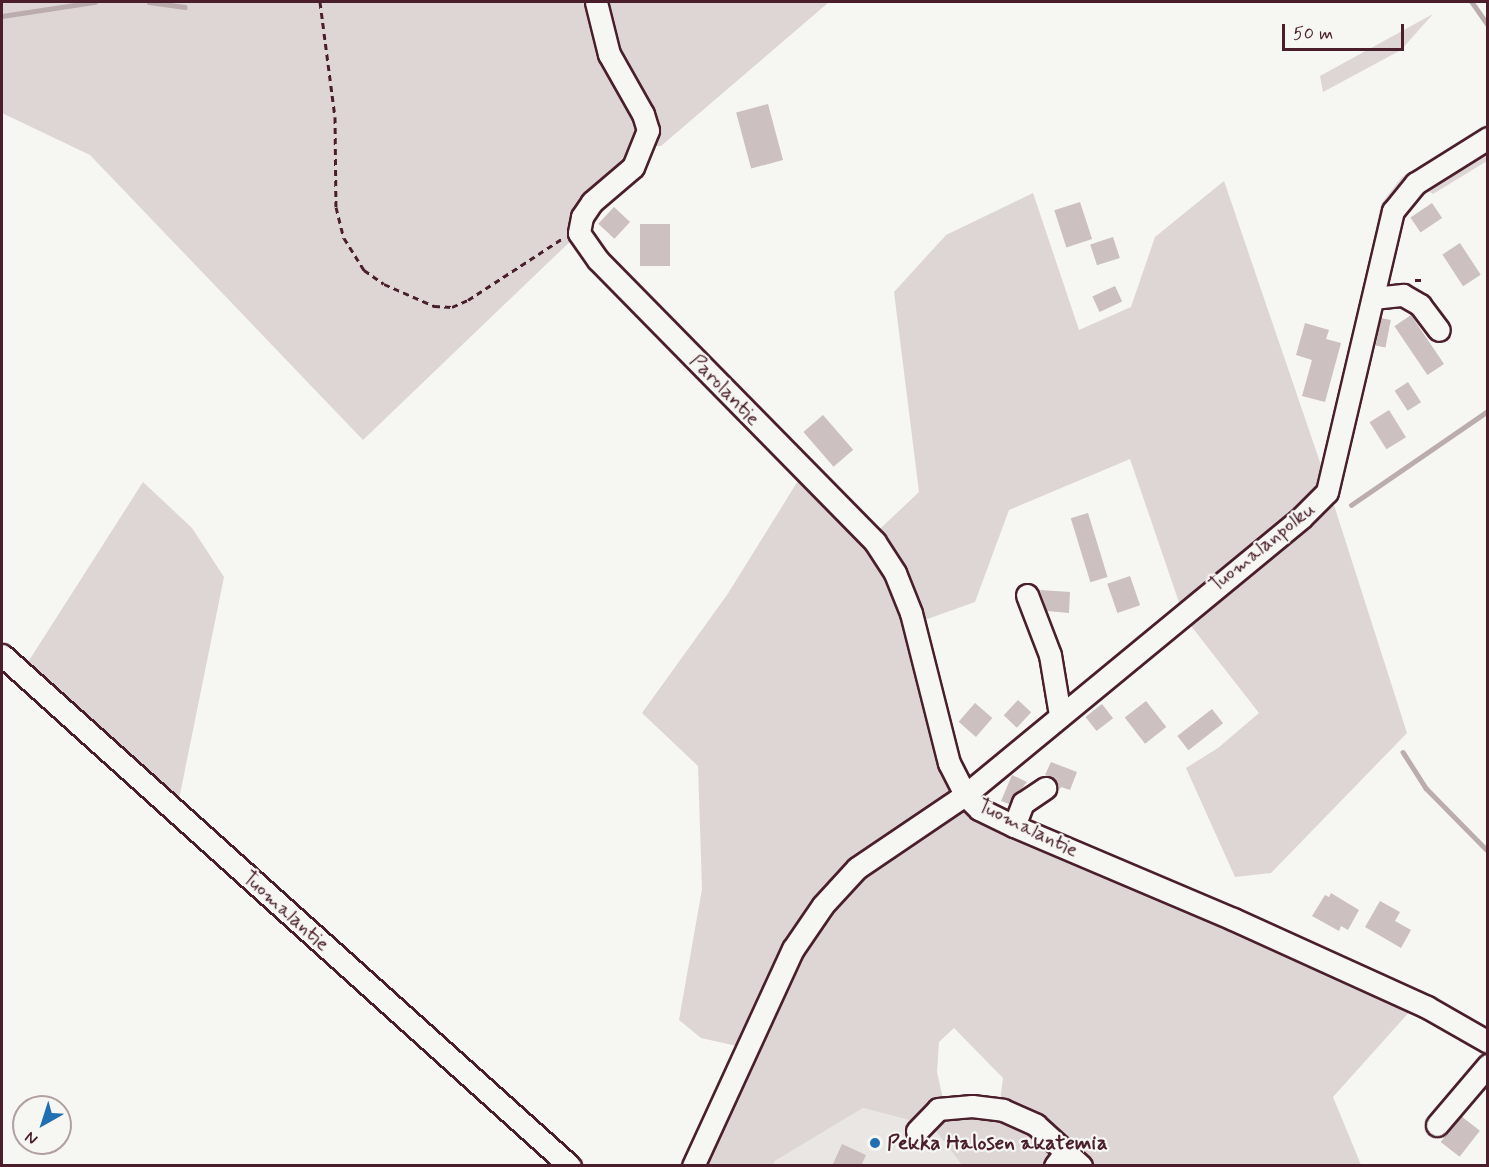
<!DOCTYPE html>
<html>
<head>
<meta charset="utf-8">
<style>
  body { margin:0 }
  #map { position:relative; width:1489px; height:1167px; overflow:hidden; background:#f6f6f2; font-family:Mynerve,sans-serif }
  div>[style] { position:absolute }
  .built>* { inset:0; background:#e9e6e3 }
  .green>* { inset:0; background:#ddd6d5 }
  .stream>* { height:4.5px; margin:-2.25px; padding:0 2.25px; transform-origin:2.25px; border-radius:2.25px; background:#bbadae }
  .building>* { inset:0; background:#ccc1c0; transform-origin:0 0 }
  .path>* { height:3px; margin-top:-1.5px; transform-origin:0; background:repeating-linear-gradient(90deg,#4a1f2b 0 6px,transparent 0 10.5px) }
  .roads { filter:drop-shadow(2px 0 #4a1f2b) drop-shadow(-2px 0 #4a1f2b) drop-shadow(0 2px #4a1f2b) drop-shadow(0 -2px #4a1f2b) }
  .minor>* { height:21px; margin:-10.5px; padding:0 10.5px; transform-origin:10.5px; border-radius:10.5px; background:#f6f6f2 }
  .dots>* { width:16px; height:16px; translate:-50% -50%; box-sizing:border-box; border:3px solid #f6f6f2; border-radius:50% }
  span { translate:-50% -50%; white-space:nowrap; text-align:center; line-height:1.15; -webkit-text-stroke:4.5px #f6f6f2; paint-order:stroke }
  .street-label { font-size:21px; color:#4a1f2b }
  .poi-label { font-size:21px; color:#4a1f2b; font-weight:700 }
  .left { translate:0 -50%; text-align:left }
  .frame { position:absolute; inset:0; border:3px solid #4a1f2b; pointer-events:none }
  .north { position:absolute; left:12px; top:1095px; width:60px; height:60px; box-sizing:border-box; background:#f6f6f2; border:2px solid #b1a0a2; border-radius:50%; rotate:219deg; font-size:16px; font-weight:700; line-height:24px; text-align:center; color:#4a1f2b }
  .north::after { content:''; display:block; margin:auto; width:21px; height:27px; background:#1f6fb2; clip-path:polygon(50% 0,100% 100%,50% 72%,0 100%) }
  .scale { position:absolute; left:1282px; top:24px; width:122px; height:27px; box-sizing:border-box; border:3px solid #4a1f2b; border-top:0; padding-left:8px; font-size:18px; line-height:21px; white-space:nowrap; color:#4a1f2b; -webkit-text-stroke:4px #f6f6f2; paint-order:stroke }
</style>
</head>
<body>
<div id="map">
  <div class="built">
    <div style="clip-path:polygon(863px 1108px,932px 1126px,962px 1165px,773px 1166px,775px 1161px)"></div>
  </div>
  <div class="green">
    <div style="clip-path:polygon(2px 2px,829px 2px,661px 146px,643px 146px,579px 233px,363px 440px,90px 155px,2px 113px)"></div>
    <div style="clip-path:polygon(1433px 14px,1401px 50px,1323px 92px,1320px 76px)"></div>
    <div style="clip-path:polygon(evenodd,1487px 126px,1487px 161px,1433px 194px,1425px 189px,1400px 211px,1325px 477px,1407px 733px,1271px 873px,1235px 877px,1186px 768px,1218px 748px,1259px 713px,1184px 617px,1130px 459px,1009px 510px,975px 602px,908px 626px,950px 793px,1096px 871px,1412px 1009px,1333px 1097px,1361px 1165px,962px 1165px,932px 1126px,863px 1108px,775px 1161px,773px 1165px,685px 1165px,737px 1046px,701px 1038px,679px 1020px,702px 889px,698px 766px,642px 713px,727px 595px,801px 476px,865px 543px,919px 492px,894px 292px,946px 235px,1033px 193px,1079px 330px,1131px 307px,1155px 237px,1224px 181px,1324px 474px,1381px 204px,1402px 177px,1487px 126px,954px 1028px,1003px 1078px,998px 1117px,946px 1112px,937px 1072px,939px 1042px,954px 1028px)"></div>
    <div style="clip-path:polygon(143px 482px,192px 528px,224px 577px,177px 809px,23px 670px)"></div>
  </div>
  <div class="stream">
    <div style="left:149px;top:2px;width:36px;rotate:8deg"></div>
    <div style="left:1472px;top:2px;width:28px;rotate:55deg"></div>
    <div style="left:2px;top:16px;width:94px;rotate:-8.6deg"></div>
    <div style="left:1351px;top:505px;width:166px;rotate:-34.5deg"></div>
    <div style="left:1403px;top:752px;width:43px;rotate:57.4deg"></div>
    <div style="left:1426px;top:788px;width:88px;rotate:45.5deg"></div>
  </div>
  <div class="building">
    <div style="left:768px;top:104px;width:58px;height:33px;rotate:75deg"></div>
    <div style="left:1080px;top:202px;width:39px;height:27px;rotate:72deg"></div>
    <div style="left:1432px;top:203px;width:18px;height:26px;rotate:56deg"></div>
    <div style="left:614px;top:207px;width:22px;height:23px;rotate:43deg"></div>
    <div style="left:640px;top:224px;width:30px;height:42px"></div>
    <div style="left:1113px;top:237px;width:22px;height:24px;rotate:72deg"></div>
    <div style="left:1460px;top:243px;width:38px;height:21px;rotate:57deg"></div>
    <div style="left:1115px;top:286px;width:17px;height:25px;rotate:65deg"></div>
    <div style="left:1411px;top:315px;width:59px;height:20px;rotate:56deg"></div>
    <div style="left:1381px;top:318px;width:10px;height:28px;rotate:11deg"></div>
    <div style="clip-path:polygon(1305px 323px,1329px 330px,1326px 339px,1341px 343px,1325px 402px,1302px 396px,1312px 360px,1296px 355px)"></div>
    <div style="left:1408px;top:382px;width:24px;height:16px;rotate:57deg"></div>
    <div style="left:1389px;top:410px;width:32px;height:23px;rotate:58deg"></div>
    <div style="left:823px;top:415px;width:46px;height:26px;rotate:49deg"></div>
    <div style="left:1088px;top:513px;width:67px;height:18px;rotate:73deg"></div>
    <div style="left:1130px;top:576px;width:31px;height:24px;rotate:71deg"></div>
    <div style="clip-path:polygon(1040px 590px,1070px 592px,1069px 613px,1047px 611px)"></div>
    <div style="left:1018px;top:700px;width:18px;height:21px;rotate:43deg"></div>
    <div style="left:1146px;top:701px;width:33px;height:27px;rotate:52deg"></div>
    <div style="left:975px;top:703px;width:23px;height:25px;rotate:41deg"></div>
    <div style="left:1102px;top:704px;width:18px;height:21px;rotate:52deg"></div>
    <div style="left:1212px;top:709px;width:18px;height:44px;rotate:52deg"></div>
    <div style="clip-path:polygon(1051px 762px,1077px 772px,1070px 790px,1061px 787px,1057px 793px,1056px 781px,1045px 775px)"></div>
    <div style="clip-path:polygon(1012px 775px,1027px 782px,1009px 804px,1001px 801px)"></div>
    <div style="clip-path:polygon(1331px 893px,1359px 910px,1348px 930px,1341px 926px,1339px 931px,1312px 916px,1325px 895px,1329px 897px)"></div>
    <div style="clip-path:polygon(1380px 901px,1400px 912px,1395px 921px,1411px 930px,1401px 948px,1365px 927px)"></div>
    <div style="left:1461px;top:1116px;width:24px;height:33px;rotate:38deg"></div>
    <div style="clip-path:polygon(842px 1144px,866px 1155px,861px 1166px,832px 1166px)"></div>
  </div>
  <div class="path">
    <div style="left:320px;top:2px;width:116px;rotate:82.6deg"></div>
    <div style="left:335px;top:117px;width:90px;rotate:89.4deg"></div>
    <div style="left:336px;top:207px;width:32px;rotate:76deg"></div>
    <div style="left:344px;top:238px;width:38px;rotate:58deg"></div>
    <div style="left:364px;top:270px;width:24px;rotate:35deg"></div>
    <div style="left:384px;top:284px;width:55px;rotate:23.7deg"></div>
    <div style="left:434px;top:306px;width:18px;rotate:3deg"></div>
    <div style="left:452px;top:307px;width:17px;rotate:-24deg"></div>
    <div style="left:468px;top:300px;width:113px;rotate:-33.1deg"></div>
    <div style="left:1415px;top:280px;width:10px"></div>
  </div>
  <div class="roads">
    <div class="minor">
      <div style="left:596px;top:2px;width:54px;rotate:76deg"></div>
      <div style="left:609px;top:54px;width:69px;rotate:60.5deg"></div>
      <div style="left:643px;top:114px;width:17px;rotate:73deg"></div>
      <div style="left:648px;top:130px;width:40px;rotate:112deg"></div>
      <div style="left:633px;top:167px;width:54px;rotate:139.5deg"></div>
      <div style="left:592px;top:202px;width:18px;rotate:124deg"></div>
      <div style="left:582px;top:217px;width:16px;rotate:101deg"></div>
      <div style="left:579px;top:233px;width:33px;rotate:55deg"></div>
      <div style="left:598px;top:260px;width:395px;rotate:45.5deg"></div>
      <div style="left:875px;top:542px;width:37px;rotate:57deg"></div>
      <div style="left:895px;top:573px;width:43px;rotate:68.2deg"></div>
      <div style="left:911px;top:613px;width:155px;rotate:75.8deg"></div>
      <div style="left:949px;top:763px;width:36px;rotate:63deg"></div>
      <div style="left:965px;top:795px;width:437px;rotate:-39.5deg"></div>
      <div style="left:1302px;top:517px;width:35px;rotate:-45deg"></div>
      <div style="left:1327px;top:492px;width:289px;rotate:-76.8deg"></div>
      <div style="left:1393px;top:211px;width:36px;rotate:-51deg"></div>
      <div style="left:1416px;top:183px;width:85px;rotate:-32deg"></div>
      <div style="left:1373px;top:298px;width:30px;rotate:-6deg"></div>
      <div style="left:1403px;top:295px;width:20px;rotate:30deg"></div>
      <div style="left:1420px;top:305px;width:31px;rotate:53deg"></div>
      <div style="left:1027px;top:595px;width:64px;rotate:69deg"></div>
      <div style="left:1050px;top:655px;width:61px;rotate:80.5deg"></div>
      <div style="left:2px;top:655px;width:764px;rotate:41.98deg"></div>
      <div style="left:1014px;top:826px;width:25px;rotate:-69deg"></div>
      <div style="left:1023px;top:803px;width:27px;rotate:-34deg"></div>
      <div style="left:1437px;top:1125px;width:79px;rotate:-49.6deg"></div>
      <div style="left:917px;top:1131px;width:30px;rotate:-46deg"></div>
      <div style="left:938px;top:1109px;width:34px;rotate:-5deg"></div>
      <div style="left:972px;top:1106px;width:31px;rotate:7deg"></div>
      <div style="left:1003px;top:1110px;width:36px;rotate:24deg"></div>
      <div style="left:1036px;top:1125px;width:61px;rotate:42.3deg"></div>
      <div style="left:693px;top:1166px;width:239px;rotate:-65.3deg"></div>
      <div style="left:793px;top:949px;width:53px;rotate:-55.7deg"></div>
      <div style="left:823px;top:905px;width:50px;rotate:-47.4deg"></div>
      <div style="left:857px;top:868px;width:130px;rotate:-34.1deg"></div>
      <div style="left:965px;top:795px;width:20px;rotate:45deg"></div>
      <div style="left:979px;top:809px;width:39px;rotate:26deg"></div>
      <div style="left:1014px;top:826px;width:238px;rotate:23deg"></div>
      <div style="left:1233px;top:919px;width:213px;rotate:24.4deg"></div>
      <div style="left:1427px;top:1007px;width:70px;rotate:29.8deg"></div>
      <div style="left:1055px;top:1166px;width:20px;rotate:-53deg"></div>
    </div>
  </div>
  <div class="dots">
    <div style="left:875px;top:1143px;background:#1f6fb2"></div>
  </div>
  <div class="street-label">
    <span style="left:725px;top:390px;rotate:46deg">Parolantie</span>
    <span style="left:1262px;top:547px;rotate:-39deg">Tuomalanpolku</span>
    <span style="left:1028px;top:828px;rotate:26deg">Tuomalantie</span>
    <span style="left:286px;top:911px;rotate:42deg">Tuomalantie</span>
  </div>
  <div class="poi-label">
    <span class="left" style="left:887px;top:1143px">Pekka Halosen akatemia</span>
  </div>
  <div class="frame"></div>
  <div class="north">N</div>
  <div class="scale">50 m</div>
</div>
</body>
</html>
